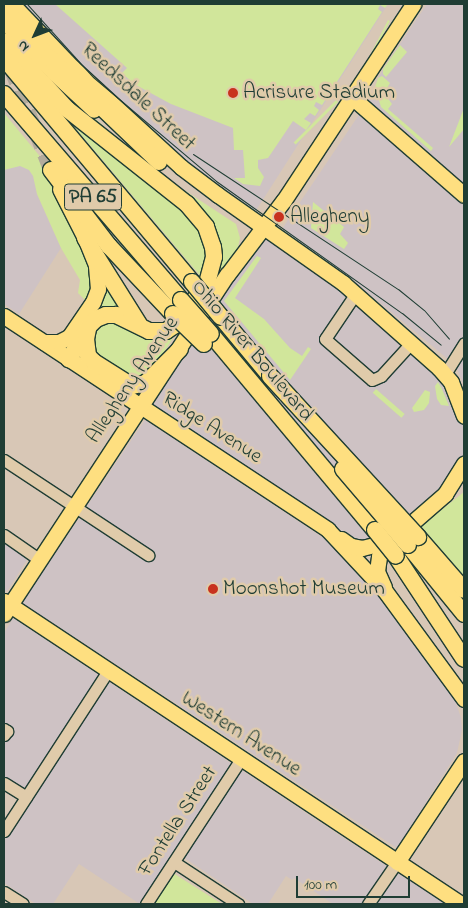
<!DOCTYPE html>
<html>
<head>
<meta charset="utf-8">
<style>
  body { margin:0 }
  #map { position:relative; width:468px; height:908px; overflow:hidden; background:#d8c7b6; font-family:"Indie Flower",sans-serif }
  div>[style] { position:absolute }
  .built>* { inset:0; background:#cec2c4 }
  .green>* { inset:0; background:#d1e69b; transform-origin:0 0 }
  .major-tunnel>* { height:15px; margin-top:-7.5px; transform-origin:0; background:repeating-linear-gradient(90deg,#b3ab9c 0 15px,transparent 0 23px) }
  .roads { filter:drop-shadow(1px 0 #1f3d34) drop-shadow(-1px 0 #1f3d34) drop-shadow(0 1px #1f3d34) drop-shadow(0 -1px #1f3d34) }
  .minor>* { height:11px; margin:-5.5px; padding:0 5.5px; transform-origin:5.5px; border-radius:5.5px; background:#e0cbaa }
  .major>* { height:15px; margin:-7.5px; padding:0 7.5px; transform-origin:7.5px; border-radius:7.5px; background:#fedf80 }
  .highway>* { height:16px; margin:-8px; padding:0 8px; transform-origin:8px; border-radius:8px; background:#fedf80 }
  .tram>* { height:1px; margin:-0.5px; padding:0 0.5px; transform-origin:0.5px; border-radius:0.5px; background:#1f3d34 }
  .bridges { filter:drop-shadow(1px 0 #1f3d34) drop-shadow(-1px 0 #1f3d34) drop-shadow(0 1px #1f3d34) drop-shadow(0 -1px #1f3d34) }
  .highway-bridge>* { height:16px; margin:-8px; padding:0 8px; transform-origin:8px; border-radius:8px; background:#fedf80 }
  .dots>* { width:14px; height:14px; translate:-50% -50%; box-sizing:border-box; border:2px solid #e0cbaa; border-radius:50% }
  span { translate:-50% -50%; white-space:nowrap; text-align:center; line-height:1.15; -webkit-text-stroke:5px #e0cbaa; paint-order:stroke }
  .shield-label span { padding:1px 4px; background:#e0cbaa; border:1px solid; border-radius:4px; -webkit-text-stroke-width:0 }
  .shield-label { font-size:20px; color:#1f3d34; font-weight:700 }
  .poi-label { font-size:21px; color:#1f3d34 }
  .left { translate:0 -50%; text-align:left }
  .street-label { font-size:21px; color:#1f3d34 }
  .frame { position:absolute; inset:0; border:5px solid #1f3d34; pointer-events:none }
  .north { position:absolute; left:10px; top:10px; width:50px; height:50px; -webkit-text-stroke:4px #e0cbaa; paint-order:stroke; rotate:227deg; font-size:14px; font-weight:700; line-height:20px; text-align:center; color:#1f3d34 }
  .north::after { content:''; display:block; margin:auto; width:18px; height:22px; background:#1f3d34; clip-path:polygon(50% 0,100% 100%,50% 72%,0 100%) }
  .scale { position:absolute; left:296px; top:876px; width:114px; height:22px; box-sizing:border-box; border:2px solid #1f3d34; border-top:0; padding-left:6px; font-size:15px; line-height:18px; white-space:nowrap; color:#1f3d34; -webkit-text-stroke:4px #e0cbaa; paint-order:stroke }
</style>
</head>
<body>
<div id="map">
  <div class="built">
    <div style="clip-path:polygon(21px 4px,388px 4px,255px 212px,187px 164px,96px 86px)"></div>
    <div style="clip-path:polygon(427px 4px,464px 4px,464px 386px,456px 366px,419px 335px,356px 283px,282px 229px,375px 91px,377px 81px,383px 69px)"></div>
    <div style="clip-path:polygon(4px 138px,34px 176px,37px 194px,61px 248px,19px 314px,4px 304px)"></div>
    <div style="clip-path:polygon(263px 226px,445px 374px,464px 416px,464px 463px,445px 494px,362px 548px,141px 406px)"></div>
    <div style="clip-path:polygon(145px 420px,337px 547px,376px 591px,455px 700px,461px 718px,462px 730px,457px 753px,397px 848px,24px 604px,23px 601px)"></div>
    <div style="clip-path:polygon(4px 538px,30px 555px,8px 590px,4px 591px)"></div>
    <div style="clip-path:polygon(13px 618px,342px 837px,445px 904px,333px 904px,294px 878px,292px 880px,286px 876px,268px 904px,253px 904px,174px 851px,140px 904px,79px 864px,53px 904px,36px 904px,4px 883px,4px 841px,32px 796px,4px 778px,4px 633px)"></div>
  </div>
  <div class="green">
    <div style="clip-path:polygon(55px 4px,388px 4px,385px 8px,380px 5px,378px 9px,382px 12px,322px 105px,316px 102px,314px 106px,319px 110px,315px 116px,310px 113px,304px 119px,311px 123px,306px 130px,293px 121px,268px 158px,258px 160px,258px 168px,264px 177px,260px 186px,243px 184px,234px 178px,245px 178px,243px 150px,234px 150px,233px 128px,171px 104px,134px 84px,122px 73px,127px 68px)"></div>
    <div style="left:388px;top:20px;width:2px;height:68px;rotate:27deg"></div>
    <div style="clip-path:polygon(4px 30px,66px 92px,132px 152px,181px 188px,236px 224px,240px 238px,238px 247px,213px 287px,218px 245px,4px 37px)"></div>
    <div style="clip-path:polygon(400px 45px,407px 52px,386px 77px,383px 74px,383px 69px)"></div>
    <div style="clip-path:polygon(382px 76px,390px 83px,384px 93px,392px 104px,388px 109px,433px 148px,431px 151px,381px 107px,375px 87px,378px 78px)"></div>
    <div style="left:336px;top:100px;width:3px;height:60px;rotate:45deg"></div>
    <div style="clip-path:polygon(464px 108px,464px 129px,449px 147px)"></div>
    <div style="clip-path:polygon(4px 113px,43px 160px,88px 264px,92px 288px,85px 300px,78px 293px,80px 280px,61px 248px,37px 194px,33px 176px,29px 170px,20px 166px,4px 170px)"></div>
    <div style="clip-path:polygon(67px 118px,177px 204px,202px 234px,207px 256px,202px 278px)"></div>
    <div style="clip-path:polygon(313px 202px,344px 227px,340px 234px,348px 243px,344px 249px,311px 228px)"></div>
    <div style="clip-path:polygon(257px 256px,261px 258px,235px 298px,264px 319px,290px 348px,302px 356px,308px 347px,311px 349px,290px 380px,224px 301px)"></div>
    <div style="clip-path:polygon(102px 277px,123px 311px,95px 313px)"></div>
    <div style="clip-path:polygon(114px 320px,151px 340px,160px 340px,175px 335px,150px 373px,134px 380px,94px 354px,92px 332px,95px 327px)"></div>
    <div style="clip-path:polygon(438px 382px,442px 389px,449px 406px,441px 405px,437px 399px,435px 386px)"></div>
    <div style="left:376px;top:389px;width:38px;height:5px;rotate:41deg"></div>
    <div style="clip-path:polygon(425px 390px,430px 392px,429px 403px,424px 410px,414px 412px,412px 408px)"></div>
    <div style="clip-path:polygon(464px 492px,464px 578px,421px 526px)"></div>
    <div style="clip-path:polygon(173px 873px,222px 904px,153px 904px)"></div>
  </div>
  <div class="major-tunnel">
    <div style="left:11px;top:68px;width:110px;rotate:68.6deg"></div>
  </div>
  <div class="roads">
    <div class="minor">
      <div style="left:356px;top:293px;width:55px;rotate:124deg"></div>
      <div style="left:325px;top:339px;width:62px;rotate:41.1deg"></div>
      <div style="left:372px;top:380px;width:10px;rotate:-24deg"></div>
      <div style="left:381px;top:376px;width:45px;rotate:-47.7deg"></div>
      <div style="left:445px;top:374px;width:36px;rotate:-58deg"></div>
      <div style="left:4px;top:460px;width:173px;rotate:33.4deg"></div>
      <div style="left:4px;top:535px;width:44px;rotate:34.8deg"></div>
      <div style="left:4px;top:729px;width:4px;rotate:34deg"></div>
      <div style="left:7px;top:731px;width:5px;rotate:127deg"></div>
      <div style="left:4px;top:783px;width:26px;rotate:32deg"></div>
      <div style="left:4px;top:831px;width:191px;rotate:-57deg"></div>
      <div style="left:174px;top:862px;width:77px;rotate:33.3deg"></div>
      <div style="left:4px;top:892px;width:22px;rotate:32deg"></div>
      <div style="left:146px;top:904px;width:173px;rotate:-56.8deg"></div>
      <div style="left:368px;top:904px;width:51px;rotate:-55.4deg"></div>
    </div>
    <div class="major">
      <div style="left:12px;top:4px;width:87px;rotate:46.4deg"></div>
      <div style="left:72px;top:67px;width:148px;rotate:42.5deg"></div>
      <div style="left:181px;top:167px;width:46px;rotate:37.1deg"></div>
      <div style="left:218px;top:195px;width:153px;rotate:35.1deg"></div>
      <div style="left:343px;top:283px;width:128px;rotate:41.5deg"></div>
      <div style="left:439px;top:368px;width:18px;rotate:49deg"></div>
      <div style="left:451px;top:382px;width:36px;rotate:69deg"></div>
      <div style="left:7px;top:24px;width:68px;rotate:46.2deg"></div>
      <div style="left:54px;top:73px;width:54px;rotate:42.8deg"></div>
      <div style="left:353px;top:98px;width:147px;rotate:41.1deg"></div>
      <div style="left:4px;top:316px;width:388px;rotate:33.4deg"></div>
      <div style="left:328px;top:530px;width:83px;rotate:46.9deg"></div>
      <div style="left:385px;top:591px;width:134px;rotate:53.8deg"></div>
      <div style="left:44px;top:342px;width:15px"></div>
      <div style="left:59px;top:342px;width:11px;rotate:-27deg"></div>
      <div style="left:69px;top:337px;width:42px;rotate:-55.6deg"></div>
      <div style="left:93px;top:302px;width:14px;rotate:-69deg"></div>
      <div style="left:98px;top:289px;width:24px;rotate:-95deg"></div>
      <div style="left:96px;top:265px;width:29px;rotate:-112deg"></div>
      <div style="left:85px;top:238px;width:55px;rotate:-117deg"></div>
      <div style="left:341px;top:539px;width:12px;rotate:35deg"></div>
      <div style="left:351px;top:546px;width:11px;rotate:10deg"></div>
      <div style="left:362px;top:548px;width:30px;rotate:-14deg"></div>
      <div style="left:384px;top:587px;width:17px;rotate:-114deg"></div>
      <div style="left:377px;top:571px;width:15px;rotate:-82deg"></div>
      <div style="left:379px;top:556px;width:19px;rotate:-51deg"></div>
      <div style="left:391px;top:541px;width:72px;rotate:-41deg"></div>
      <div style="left:445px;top:494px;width:36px;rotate:-58deg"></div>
      <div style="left:4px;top:601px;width:548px;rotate:33.55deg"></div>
      <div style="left:4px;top:614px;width:406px;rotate:-56.7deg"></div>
      <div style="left:227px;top:275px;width:94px;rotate:-52.8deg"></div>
      <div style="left:284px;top:200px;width:235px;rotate:-56.6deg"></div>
      <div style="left:397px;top:862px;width:121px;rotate:-56.4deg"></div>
    </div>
    <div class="highway">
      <div style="left:4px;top:9px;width:66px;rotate:46.8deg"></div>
      <div style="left:49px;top:57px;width:152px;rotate:43.7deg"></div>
      <div style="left:4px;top:41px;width:93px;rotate:47.2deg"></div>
      <div style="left:67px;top:109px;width:153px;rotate:38.4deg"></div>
      <div style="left:187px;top:204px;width:30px;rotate:50deg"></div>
      <div style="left:206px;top:227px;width:21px;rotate:71deg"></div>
      <div style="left:213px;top:247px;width:10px;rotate:84deg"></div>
      <div style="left:214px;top:257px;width:27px;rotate:105deg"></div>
      <div style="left:207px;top:283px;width:53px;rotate:127.3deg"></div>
      <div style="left:175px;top:325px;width:11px;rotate:146deg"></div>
      <div style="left:166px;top:331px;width:17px;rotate:180deg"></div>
      <div style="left:149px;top:331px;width:37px;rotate:-154deg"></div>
      <div style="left:116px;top:315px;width:10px;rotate:180deg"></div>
      <div style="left:106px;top:315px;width:11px;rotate:158deg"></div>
      <div style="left:96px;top:319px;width:10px;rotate:135deg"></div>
      <div style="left:89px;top:326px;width:39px;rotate:121deg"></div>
      <div style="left:4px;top:58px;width:292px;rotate:50deg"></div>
      <div style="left:4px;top:94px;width:272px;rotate:49.3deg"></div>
      <div style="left:51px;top:170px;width:96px;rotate:52.7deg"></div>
      <div style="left:109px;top:246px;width:93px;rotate:46.7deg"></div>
      <div style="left:85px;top:238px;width:102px;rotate:57.9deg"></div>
      <div style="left:221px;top:317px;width:77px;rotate:50.3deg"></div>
      <div style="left:88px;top:329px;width:10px;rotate:101deg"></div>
      <div style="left:86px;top:339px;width:17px;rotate:83deg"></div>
      <div style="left:88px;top:356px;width:8px;rotate:45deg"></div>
      <div style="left:94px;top:362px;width:45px;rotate:32.3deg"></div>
      <div style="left:132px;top:386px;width:14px;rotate:-12deg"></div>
      <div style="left:146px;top:383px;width:48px;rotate:-45deg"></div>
      <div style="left:211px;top:334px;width:256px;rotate:50.1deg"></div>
      <div style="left:418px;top:537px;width:70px;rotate:49deg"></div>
      <div style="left:408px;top:545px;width:89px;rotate:50.9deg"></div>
      <div style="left:396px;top:556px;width:123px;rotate:56.6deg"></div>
    </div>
  </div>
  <div class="tram">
    <div style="left:27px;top:4px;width:98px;rotate:47.9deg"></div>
    <div style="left:93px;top:77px;width:161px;rotate:40.2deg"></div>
    <div style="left:216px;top:181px;width:228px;rotate:35.4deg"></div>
    <div style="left:402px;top:313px;width:50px;rotate:39.4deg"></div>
    <div style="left:193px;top:154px;width:245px;rotate:33.4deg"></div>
    <div style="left:398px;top:289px;width:33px;rotate:39deg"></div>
    <div style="left:424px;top:310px;width:38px;rotate:49deg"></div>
  </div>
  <div class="bridges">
    <div class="highway-bridge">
      <div style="left:192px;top:282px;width:45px;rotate:50.4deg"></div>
      <div style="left:181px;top:300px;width:45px;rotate:48.6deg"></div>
      <div style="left:173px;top:314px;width:43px;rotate:44.1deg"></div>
      <div style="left:270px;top:376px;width:219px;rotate:47.4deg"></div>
      <div style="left:343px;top:469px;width:100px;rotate:49.5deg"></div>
      <div style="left:375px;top:530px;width:33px;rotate:51deg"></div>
    </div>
  </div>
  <div class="dots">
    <div style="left:233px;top:93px;background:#c8321e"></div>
    <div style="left:279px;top:217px;background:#c8321e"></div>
    <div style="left:213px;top:589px;background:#c8321e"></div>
  </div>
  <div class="shield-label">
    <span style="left:93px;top:197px">PA 65</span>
  </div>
  <div class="poi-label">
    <span class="left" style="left:243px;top:93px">Acrisure Stadium</span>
    <span class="left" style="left:290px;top:217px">Allegheny</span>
    <span class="left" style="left:223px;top:589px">Moonshot Museum</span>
  </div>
  <div class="street-label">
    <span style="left:138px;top:97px;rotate:43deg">Reedsdale Street</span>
    <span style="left:252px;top:351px;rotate:50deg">Ohio River Boulevard</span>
    <span style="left:133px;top:380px;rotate:-56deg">Allegheny Avenue</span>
    <span style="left:212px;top:428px;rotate:33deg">Ridge Avenue</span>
    <span style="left:241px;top:734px;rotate:33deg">Western Avenue</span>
    <span style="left:178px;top:821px;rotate:-57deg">Fontella Street</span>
  </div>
  <div class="frame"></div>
  <div class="north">N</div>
  <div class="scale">100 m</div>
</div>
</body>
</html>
